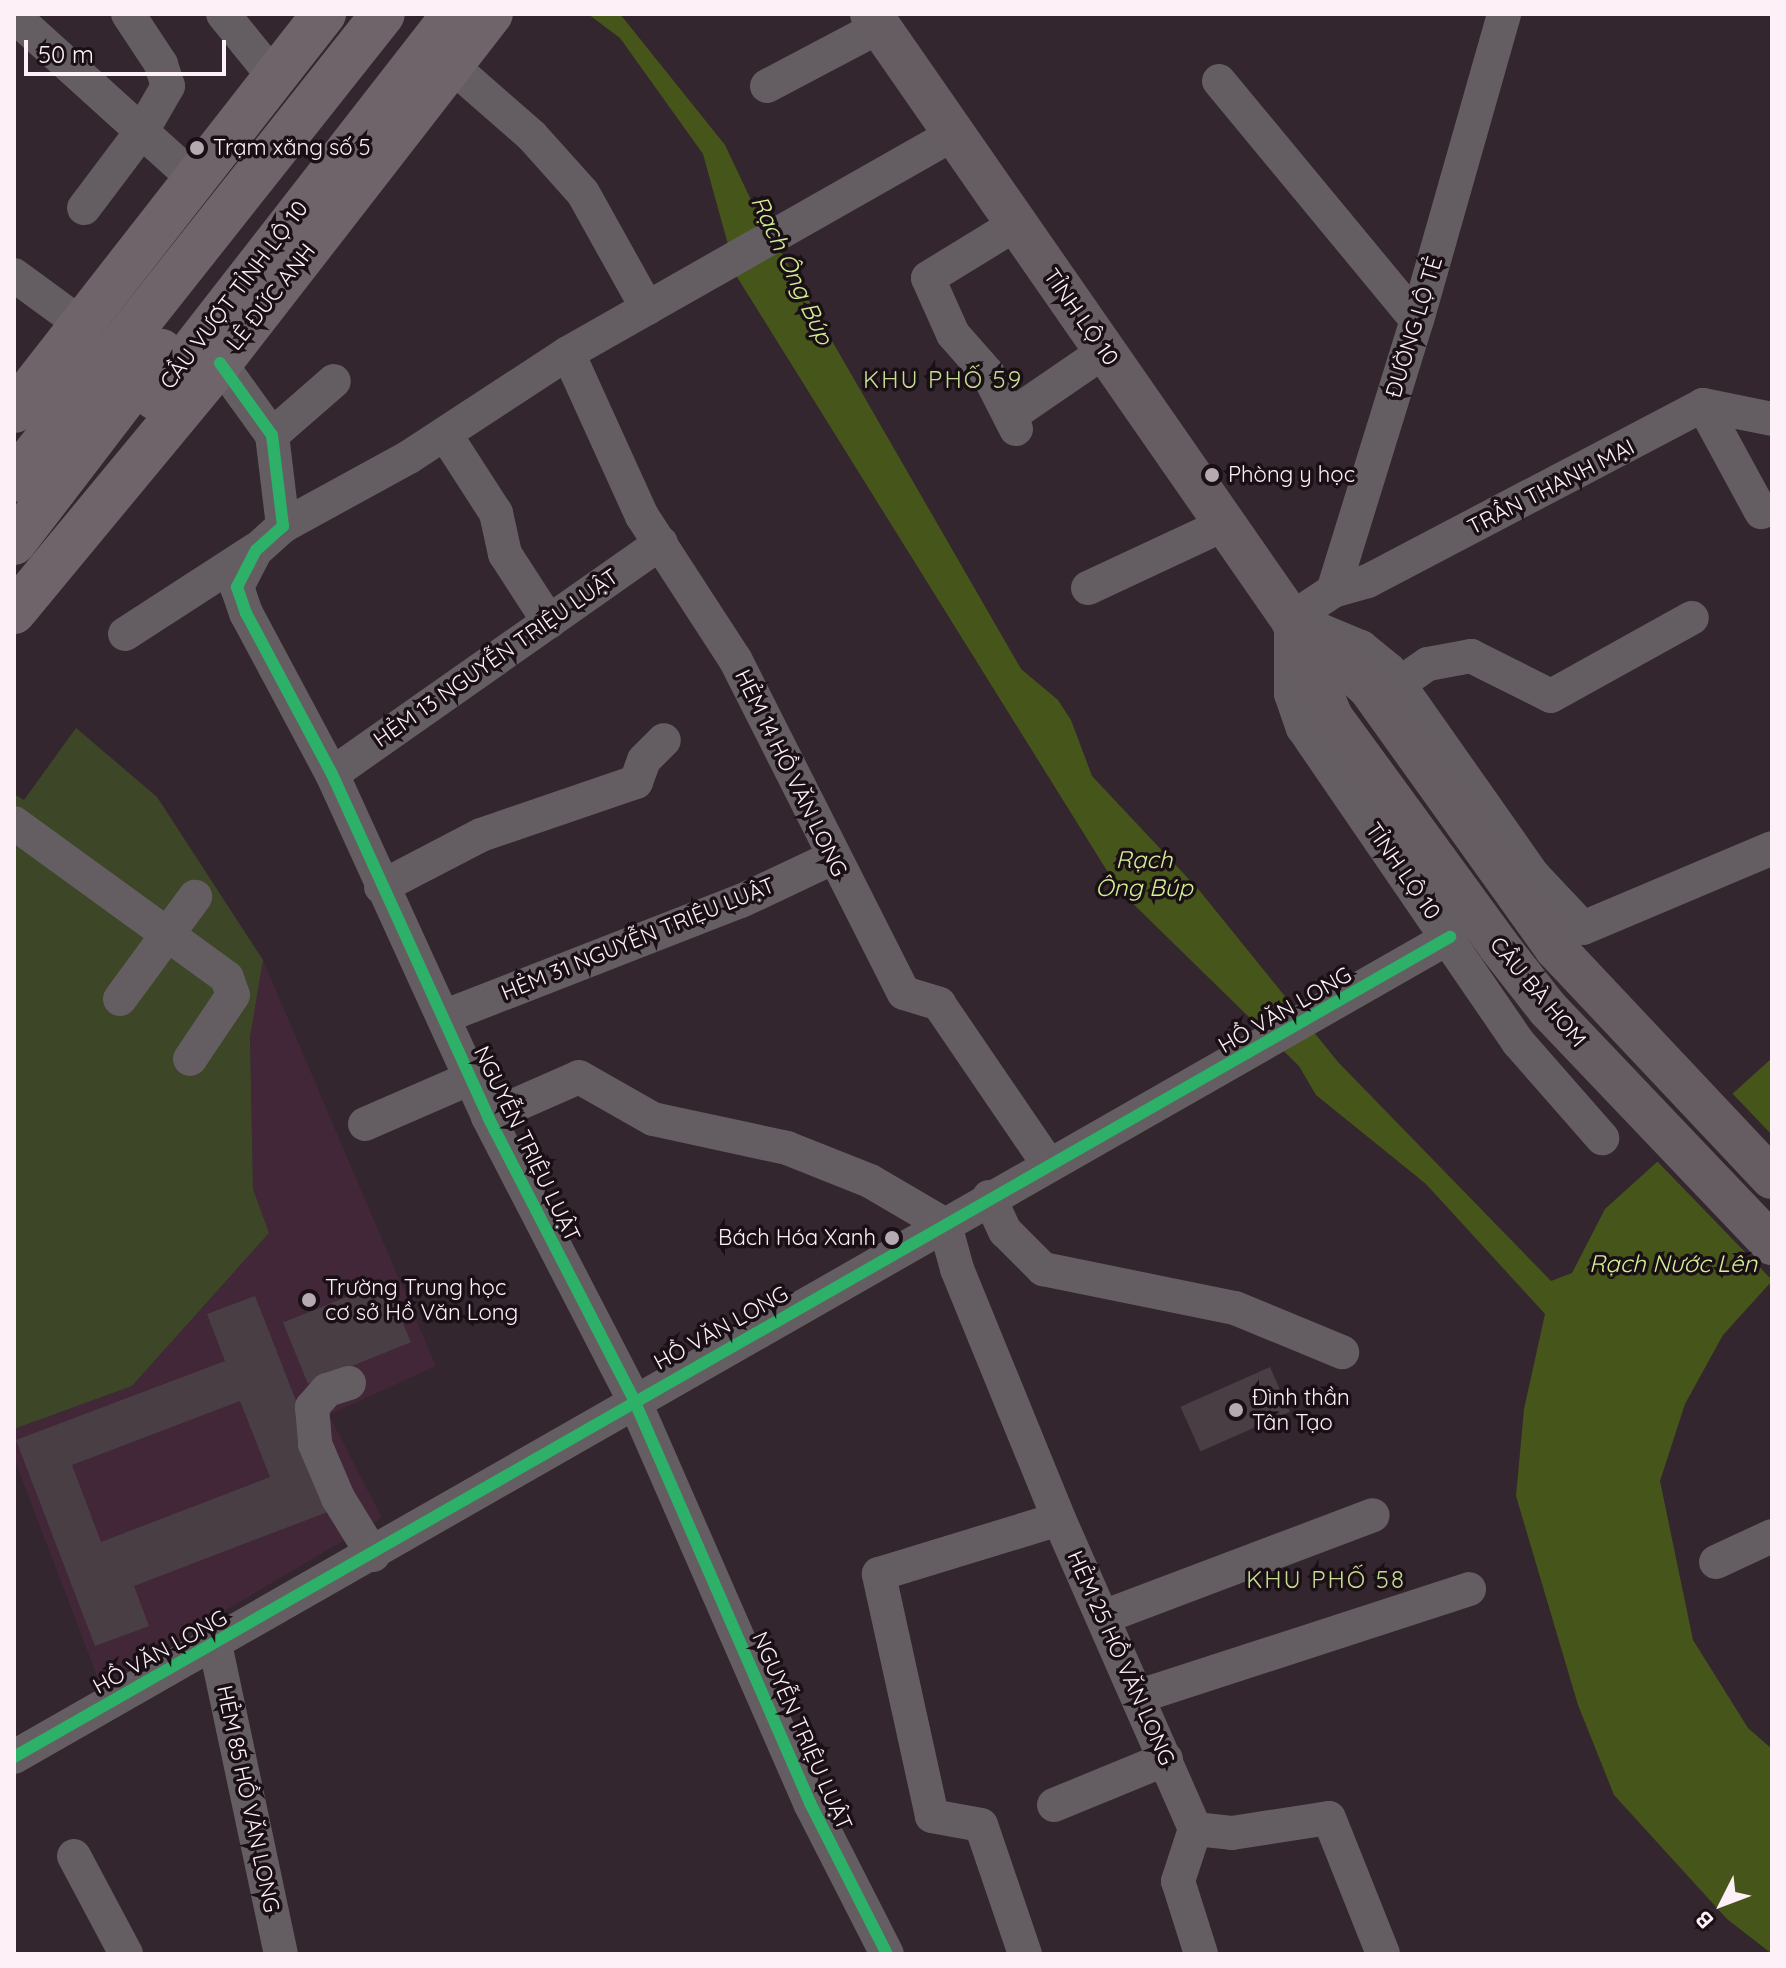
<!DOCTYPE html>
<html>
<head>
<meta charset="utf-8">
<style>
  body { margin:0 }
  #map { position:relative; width:1786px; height:1968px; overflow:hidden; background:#33262e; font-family:Quicksand,sans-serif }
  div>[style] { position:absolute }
  .built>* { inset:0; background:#422738 }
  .green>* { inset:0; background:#3e4628 }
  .water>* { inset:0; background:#46551a }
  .pier>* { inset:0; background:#33262e }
  .building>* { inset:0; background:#493e44; transform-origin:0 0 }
  .minor>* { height:34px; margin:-17px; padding:0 17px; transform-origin:17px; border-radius:17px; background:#645e62 }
  .major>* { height:42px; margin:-21px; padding:0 21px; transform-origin:21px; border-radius:21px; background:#665d63 }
  .highway>* { height:44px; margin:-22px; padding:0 22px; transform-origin:22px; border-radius:22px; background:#6e646a }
  .cycleway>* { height:12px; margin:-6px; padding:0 6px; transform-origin:6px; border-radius:6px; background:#2db169 }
  .dots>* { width:22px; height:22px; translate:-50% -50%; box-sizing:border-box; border:4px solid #190f15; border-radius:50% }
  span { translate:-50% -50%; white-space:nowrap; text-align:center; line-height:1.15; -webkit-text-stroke:7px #190f15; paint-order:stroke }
  .poi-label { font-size:22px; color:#fdf0f7 }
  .left { translate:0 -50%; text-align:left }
  .right { translate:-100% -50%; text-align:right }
  .street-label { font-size:22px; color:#fdf0f7 }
  .water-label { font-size:24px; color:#d3f094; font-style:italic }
  .neighbourhood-label { font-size:24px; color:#c5dd93; letter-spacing:2px }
  .frame { position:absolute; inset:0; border:16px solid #fdf0f7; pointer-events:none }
  .north { position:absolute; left:1682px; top:1864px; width:80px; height:80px; -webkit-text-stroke:6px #190f15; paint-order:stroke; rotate:228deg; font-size:22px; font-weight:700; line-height:32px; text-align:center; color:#fdf0f7 }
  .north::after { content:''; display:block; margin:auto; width:28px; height:36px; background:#fdf0f7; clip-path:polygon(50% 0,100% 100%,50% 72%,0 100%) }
  .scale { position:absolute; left:24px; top:40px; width:202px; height:36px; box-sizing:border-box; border:4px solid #fdf0f7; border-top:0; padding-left:10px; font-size:24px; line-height:28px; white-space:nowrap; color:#fdf0f7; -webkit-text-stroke:6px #190f15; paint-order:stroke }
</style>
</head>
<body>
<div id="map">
  <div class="built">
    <div style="clip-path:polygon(263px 960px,436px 1366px,329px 1415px,382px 1518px,100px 1684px,14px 1458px,14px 1429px,132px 1386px,269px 1233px,253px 1189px,250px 1037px)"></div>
  </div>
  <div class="green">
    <div style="clip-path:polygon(76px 728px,157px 797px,263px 960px,250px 1037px,253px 1189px,269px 1233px,132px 1386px,14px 1429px,14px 794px,24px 800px)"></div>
  </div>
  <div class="water">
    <div style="clip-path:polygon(588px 14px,620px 14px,725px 145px,752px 202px,1021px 669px,1058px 700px,1071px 720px,1092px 776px,1199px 890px,1338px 1062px,1551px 1281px,1572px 1273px,1605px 1209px,1772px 1058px,1772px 1281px,1723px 1335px,1685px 1404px,1660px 1481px,1693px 1640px,1748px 1728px,1772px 1749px,1772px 1954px,1727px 1919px,1614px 1795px,1578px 1705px,1516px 1496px,1524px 1409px,1545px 1314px,1426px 1184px,1316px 1095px,1299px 1066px,1119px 890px,737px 277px,703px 154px,620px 38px)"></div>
  </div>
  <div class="pier">
    <div style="clip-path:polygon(1730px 1091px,1772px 1135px,1772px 1280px,1655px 1159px)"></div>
  </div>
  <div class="building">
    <div style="left:386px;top:1281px;width:66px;height:111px;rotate:68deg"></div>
    <div style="clip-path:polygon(evenodd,255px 1296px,338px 1508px,134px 1586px,149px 1626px,95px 1646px,16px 1440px,225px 1361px,207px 1314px,255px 1296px,240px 1401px,270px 1477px,101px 1542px,72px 1465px,240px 1401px)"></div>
    <div style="left:1270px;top:1367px;width:49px;height:98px;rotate:66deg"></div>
  </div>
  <div class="minor">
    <div style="left:223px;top:14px;width:81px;rotate:51deg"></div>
    <div style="left:14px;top:16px;width:241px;rotate:42.1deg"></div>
    <div style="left:452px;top:66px;width:106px;rotate:41.2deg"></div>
    <div style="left:532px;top:136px;width:76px;rotate:48.2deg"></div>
    <div style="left:583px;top:193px;width:132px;rotate:60.9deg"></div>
    <div style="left:1219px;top:81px;width:310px;rotate:50.4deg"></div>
    <div style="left:767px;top:86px;width:127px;rotate:-27.8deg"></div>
    <div style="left:84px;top:208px;width:96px;rotate:-53deg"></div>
    <div style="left:142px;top:131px;width:52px;rotate:-60deg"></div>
    <div style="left:168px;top:86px;width:23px;rotate:-108deg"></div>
    <div style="left:161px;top:64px;width:60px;rotate:-123.4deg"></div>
    <div style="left:14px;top:275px;width:83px;rotate:36.2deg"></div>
    <div style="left:568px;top:353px;width:179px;rotate:65.6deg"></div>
    <div style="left:642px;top:516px;width:171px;rotate:57deg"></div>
    <div style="left:735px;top:659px;width:374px;rotate:63.2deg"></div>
    <div style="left:904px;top:993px;width:37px;rotate:17deg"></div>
    <div style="left:939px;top:1004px;width:194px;rotate:55.7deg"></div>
    <div style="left:220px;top:363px;width:89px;rotate:54.2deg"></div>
    <div style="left:272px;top:435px;width:92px;rotate:83.1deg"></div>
    <div style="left:283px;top:526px;width:36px;rotate:138deg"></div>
    <div style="left:256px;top:550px;width:42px;rotate:117.2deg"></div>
    <div style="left:237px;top:587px;width:28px;rotate:71deg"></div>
    <div style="left:246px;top:613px;width:183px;rotate:61.9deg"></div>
    <div style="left:332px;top:774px;width:377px;rotate:65.5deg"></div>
    <div style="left:488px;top:1117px;width:318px;rotate:62.7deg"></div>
    <div style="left:634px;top:1400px;width:440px;rotate:66.4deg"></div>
    <div style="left:810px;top:1803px;width:169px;rotate:63deg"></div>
    <div style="left:1703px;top:405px;width:122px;rotate:61.5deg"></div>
    <div style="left:1010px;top:416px;width:115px;rotate:-34.4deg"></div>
    <div style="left:1016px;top:429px;width:62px;rotate:-117deg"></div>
    <div style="left:988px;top:374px;width:53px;rotate:-131.2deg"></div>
    <div style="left:953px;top:334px;width:61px;rotate:-114.1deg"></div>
    <div style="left:928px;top:278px;width:103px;rotate:-31.5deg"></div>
    <div style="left:445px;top:434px;width:94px;rotate:57.2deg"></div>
    <div style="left:496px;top:513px;width:42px;rotate:77.6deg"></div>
    <div style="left:505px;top:554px;width:81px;rotate:57.1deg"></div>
    <div style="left:272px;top:435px;width:82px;rotate:-41.1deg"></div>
    <div style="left:283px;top:526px;width:144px;rotate:-28.7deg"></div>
    <div style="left:409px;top:457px;width:190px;rotate:-33.2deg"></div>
    <div style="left:568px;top:353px;width:444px;rotate:-29.6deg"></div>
    <div style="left:1088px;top:588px;width:151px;rotate:-25deg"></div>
    <div style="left:1333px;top:591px;width:36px;rotate:-16deg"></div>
    <div style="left:1368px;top:581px;width:378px;rotate:-27.7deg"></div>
    <div style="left:1703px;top:405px;width:70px;rotate:11.5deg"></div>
    <div style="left:1291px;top:619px;width:50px;rotate:-33.7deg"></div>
    <div style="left:1333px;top:591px;width:284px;rotate:-72.8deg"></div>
    <div style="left:1417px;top:320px;width:318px;rotate:-74.1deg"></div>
    <div style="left:1291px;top:623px;width:71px;rotate:90deg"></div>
    <div style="left:1291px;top:694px;width:36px;rotate:71deg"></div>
    <div style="left:1303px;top:728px;width:381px;rotate:55.6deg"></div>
    <div style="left:1518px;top:1042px;width:128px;rotate:48.8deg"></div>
    <div style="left:1303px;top:623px;width:63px;rotate:22.5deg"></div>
    <div style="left:1361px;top:647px;width:36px;rotate:39deg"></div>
    <div style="left:1389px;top:670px;width:252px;rotate:54.9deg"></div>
    <div style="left:1534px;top:876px;width:71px;rotate:46.7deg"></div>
    <div style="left:1583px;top:928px;width:205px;rotate:-22.9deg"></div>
    <div style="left:125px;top:634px;width:155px;rotate:-32.9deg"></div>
    <div style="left:1399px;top:684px;width:35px;rotate:-35deg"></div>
    <div style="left:1428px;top:664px;width:44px;rotate:-10.5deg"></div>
    <div style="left:1471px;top:656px;width:89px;rotate:26.6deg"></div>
    <div style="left:1551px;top:696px;width:161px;rotate:-29deg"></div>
    <div style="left:332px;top:774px;width:402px;rotate:-35.1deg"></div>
    <div style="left:14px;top:823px;width:263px;rotate:36deg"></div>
    <div style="left:227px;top:978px;width:18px;rotate:71deg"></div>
    <div style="left:233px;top:995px;width:77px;rotate:123.9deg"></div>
    <div style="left:381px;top:887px;width:113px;rotate:-27.5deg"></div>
    <div style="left:481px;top:835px;width:164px;rotate:-18.9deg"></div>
    <div style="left:636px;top:782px;width:23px;rotate:-70deg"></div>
    <div style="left:644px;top:760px;width:28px;rotate:-45deg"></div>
    <div style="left:120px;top:999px;width:127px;rotate:-53.7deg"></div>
    <div style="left:443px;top:1017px;width:320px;rotate:-21.3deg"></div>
    <div style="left:741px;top:901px;width:101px;rotate:-25.3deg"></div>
    <div style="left:488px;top:1117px;width:99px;rotate:-23.7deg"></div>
    <div style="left:579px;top:1077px;width:85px;rotate:29.6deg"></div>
    <div style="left:653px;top:1119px;width:137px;rotate:12.2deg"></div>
    <div style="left:787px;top:1148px;width:89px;rotate:21.7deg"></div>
    <div style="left:870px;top:1181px;width:87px;rotate:30.4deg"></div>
    <div style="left:945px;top:1225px;width:46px;rotate:74.7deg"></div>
    <div style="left:957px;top:1269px;width:270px;rotate:67.8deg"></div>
    <div style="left:1059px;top:1519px;width:339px;rotate:66.3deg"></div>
    <div style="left:1195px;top:1829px;width:37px;rotate:6deg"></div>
    <div style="left:1232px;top:1833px;width:98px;rotate:-8.8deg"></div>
    <div style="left:1329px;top:1818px;width:146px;rotate:68.3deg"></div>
    <div style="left:365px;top:1124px;width:116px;rotate:-23.5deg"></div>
    <div style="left:989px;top:1197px;width:38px;rotate:65deg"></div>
    <div style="left:1005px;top:1231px;width:54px;rotate:45deg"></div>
    <div style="left:1043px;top:1269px;width:196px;rotate:11.5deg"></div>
    <div style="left:1235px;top:1308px;width:116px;rotate:22.4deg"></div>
    <div style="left:349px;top:1383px;width:23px;rotate:162deg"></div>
    <div style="left:327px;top:1390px;width:23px;rotate:131deg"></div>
    <div style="left:312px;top:1407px;width:37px;rotate:85deg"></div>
    <div style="left:315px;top:1444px;width:59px;rotate:66.9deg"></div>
    <div style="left:338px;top:1498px;width:67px;rotate:58.4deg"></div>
    <div style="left:1716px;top:1562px;width:62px;rotate:-24.9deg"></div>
    <div style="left:1106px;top:1616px;width:285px;rotate:-20.7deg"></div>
    <div style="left:215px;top:1644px;width:317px;rotate:78deg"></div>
    <div style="left:1140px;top:1696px;width:346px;rotate:-18deg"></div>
    <div style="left:14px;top:1757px;width:1654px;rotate:-29.73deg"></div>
    <div style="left:1054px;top:1805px;width:121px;rotate:-22.3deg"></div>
    <div style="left:1195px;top:1829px;width:55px;rotate:108.1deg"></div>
    <div style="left:1178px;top:1881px;width:77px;rotate:72.5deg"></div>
    <div style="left:74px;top:1856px;width:111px;rotate:62deg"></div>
    <div style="left:1025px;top:1954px;width:136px;rotate:-108.8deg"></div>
    <div style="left:981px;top:1825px;width:50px;rotate:-169.6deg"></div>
    <div style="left:932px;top:1816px;width:248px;rotate:-102.4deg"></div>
    <div style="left:879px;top:1574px;width:188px;rotate:-17deg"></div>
  </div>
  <div class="major">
    <div style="left:871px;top:14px;width:736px;rotate:55.23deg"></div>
    <div style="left:1291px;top:619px;width:106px;rotate:67.3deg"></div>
    <div style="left:1332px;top:717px;width:282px;rotate:53.9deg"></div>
    <div style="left:1498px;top:945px;width:81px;rotate:52deg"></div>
    <div style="left:1548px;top:1009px;width:325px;rotate:46.4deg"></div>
    <div style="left:1298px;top:625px;width:95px;rotate:41.6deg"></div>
    <div style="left:1369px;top:688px;width:320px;rotate:54.4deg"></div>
    <div style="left:1555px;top:948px;width:316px;rotate:46.7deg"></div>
  </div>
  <div class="highway">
    <div style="left:155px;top:398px;width:487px;rotate:-52.1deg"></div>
    <div style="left:14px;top:411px;width:504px;rotate:-52.02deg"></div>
    <div style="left:14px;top:480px;width:594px;rotate:-51.63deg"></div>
    <div style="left:14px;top:543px;width:242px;rotate:-52.6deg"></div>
    <div style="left:14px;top:612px;width:323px;rotate:-50.4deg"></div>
    <div style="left:220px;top:363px;width:442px;rotate:-52.2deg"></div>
  </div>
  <div class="cycleway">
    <div style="left:220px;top:363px;width:89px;rotate:54.2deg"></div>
    <div style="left:272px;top:435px;width:92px;rotate:83.1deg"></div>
    <div style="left:283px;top:526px;width:36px;rotate:138deg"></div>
    <div style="left:256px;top:550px;width:42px;rotate:117.2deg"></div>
    <div style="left:237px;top:587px;width:28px;rotate:71deg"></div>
    <div style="left:246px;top:613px;width:183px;rotate:61.9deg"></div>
    <div style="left:332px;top:774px;width:377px;rotate:65.5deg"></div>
    <div style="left:488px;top:1117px;width:318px;rotate:62.7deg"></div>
    <div style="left:634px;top:1400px;width:440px;rotate:66.4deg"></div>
    <div style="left:810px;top:1803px;width:169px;rotate:63deg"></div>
    <div style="left:14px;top:1757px;width:1654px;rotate:-29.73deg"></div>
  </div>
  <div class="dots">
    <div style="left:197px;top:148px;background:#b6a9b1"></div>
    <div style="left:1212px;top:475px;background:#b6a9b1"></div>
    <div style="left:892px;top:1238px;background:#b6a9b1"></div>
    <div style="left:309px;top:1300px;background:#b6a9b1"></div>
    <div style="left:1236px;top:1410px;background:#b6a9b1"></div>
  </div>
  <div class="poi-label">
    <span class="left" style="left:213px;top:148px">Trạm xăng số 5</span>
    <span class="left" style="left:1228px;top:475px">Phòng y học</span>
    <span class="right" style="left:876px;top:1238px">Bách Hóa Xanh</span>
    <span class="left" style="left:325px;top:1300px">Trường Trung học<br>cơ sở Hồ Văn Long</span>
    <span class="left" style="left:1252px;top:1410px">Đình thần<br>Tân Tạo</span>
  </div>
  <div class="street-label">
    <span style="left:234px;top:295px;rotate:-53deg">CẦU VƯỢT TỈNH LỘ 10</span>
    <span style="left:271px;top:297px;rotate:-52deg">LÊ ĐỨC ANH</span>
    <span style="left:1081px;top:317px;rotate:55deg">TỈNH LỘ 10</span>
    <span style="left:1414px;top:327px;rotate:-73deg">ĐƯỜNG LỘ TẺ</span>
    <span style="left:1551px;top:487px;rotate:-27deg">TRẦN THANH MẠI</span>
    <span style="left:496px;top:658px;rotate:-35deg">HẺM 13 NGUYỄN TRIỆU LUẬT</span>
    <span style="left:791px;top:773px;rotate:64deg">HẺM 14 HỒ VĂN LONG</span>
    <span style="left:1403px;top:871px;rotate:55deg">TỈNH LỘ 10</span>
    <span style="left:638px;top:939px;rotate:-22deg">HẺM 31 NGUYỄN TRIỆU LUẬT</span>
    <span style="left:1538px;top:992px;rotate:50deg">CẦU BÀ HOM</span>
    <span style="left:1285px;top:1010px;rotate:-30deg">HỒ VĂN LONG</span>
    <span style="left:527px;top:1144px;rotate:64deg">NGUYỄN TRIỆU LUẬT</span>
    <span style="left:721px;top:1328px;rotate:-29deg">HỒ VĂN LONG</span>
    <span style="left:160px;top:1652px;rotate:-29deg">HỒ VĂN LONG</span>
    <span style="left:1121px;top:1658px;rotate:66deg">HẺM 25 HỒ VĂN LONG</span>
    <span style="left:802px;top:1731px;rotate:66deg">NGUYỄN TRIỆU LUẬT</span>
    <span style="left:248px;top:1799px;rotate:78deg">HẺM 85 HỒ VĂN LONG</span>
  </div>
  <div class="water-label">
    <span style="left:792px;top:270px;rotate:65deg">Rạch Ông Búp</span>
    <span style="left:1144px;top:874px">Rạch<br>Ông Búp</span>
    <span style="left:1673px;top:1264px">Rạch Nước Lên</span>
  </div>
  <div class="neighbourhood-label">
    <span style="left:943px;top:380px">KHU PHỐ 59</span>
    <span style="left:1326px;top:1580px">KHU PHỐ 58</span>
  </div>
  <div class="frame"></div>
  <div class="north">B</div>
  <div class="scale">50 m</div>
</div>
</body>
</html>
